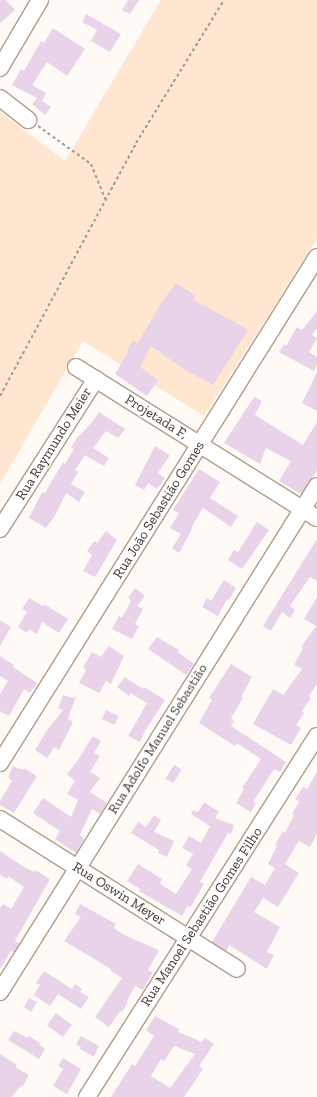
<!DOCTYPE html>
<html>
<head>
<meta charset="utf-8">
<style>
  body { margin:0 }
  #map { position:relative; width:317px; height:1097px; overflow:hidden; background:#fffaf6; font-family:"Zilla Slab",serif }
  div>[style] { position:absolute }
  .green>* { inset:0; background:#fee6d0 }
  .building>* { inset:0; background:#e9d3e9; transform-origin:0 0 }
  .path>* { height:2px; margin-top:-1px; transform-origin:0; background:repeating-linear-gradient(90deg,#a19993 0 3px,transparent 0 6px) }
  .roads { filter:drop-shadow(1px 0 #b29c88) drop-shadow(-1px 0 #b29c88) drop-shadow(0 1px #b29c88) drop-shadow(0 -1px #b29c88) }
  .minor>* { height:16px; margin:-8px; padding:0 8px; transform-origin:8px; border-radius:8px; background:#fff }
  span { translate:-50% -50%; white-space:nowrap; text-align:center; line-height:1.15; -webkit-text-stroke:3px #fff; paint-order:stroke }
  .street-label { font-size:14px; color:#41372f }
</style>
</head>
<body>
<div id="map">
  <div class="green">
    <div style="clip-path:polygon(161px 0,317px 0,317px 239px,204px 416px,83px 341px,0 484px,0 112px,65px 161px)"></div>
  </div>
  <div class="building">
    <div style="clip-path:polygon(0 0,6px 0,15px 10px,0 23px)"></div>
    <div style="clip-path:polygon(128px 0,139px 0,130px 14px,122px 10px)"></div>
    <div style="clip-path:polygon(86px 14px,121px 34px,110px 52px,91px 41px,97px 30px,82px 22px)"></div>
    <div style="clip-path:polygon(53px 28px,85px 49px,67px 76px,47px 62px,32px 85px,46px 93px,42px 101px,51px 107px,45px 115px,32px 104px,37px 98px,12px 85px,21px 69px,24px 71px,41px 41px,44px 43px)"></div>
    <div style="clip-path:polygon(176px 283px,196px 296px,194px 300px,248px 330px,213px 385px,185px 370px,151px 346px,140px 367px,158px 380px,147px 396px,115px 374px,128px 352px,127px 351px,133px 340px,138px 343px,161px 303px)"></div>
    <div style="clip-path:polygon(317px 311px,317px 328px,312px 335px,317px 338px,309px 352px,317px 357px,317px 364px,314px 371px,279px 352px,284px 344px,286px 346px,297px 327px,302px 330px)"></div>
    <div style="clip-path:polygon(317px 372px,317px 411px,302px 403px)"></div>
    <div style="clip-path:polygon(254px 397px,262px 401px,255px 415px,303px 445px,317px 422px,317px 471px,301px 494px,279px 481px,291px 461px,266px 448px,260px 464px,224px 443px)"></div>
    <div style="clip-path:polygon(99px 412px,125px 429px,118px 438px,106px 431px,93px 448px,109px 458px,104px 466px,85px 455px,75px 470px,78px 472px,71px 484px,85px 492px,79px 502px,66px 493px,56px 514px,46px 528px,29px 518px,42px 492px,45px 493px,63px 462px,65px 464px,74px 449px,71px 447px,77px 438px,93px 421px)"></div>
    <div style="clip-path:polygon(155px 446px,170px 455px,158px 473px,165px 478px,157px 489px,148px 483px,144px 490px,135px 485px)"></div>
    <div style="clip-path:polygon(199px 469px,220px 482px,210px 498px,238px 516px,231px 527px,203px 508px,191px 528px,192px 529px,179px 553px,172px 548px,181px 534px,170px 528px,179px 513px,173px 510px)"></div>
    <div style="clip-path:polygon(257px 522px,269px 530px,242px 569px,228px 560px,234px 550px,238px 552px)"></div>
    <div style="clip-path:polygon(106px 531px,117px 540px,95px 577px,83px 571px,92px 555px,87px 551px,94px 541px,97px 543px)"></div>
    <div style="clip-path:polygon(317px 539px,317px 581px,310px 577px,290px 606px,295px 610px,290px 618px,282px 612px,271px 631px,263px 626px)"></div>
    <div style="clip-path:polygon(224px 580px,236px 588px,229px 600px,227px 599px,218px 616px,202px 607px,207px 598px,211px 601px)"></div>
    <div style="clip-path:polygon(135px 588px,145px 596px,137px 606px,143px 609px,135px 624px,139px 626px,132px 639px,112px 629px,119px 616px,122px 618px,131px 601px,128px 598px)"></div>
    <div style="clip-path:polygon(317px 597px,317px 684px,309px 696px,311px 698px,302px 711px,304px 713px,296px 725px,301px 728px,291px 745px,253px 724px,273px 689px,283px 695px,302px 669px,294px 665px,303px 648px,301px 647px,316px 626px,304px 619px)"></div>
    <div style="clip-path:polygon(29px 598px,43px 606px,44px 604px,68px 619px,59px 633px,42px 622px,37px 634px,29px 629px,27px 633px,18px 627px,27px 612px,22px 609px)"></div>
    <div style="clip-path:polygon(0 620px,11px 627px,0 646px)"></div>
    <div style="clip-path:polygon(157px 637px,179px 650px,178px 652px,194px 664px,186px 675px,148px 649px)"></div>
    <div style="clip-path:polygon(109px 646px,124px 656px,111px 684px,106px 681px,99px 693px,79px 683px,86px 670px,83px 668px,92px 652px,101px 657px)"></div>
    <div style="clip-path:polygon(0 656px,14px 665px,13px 667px,37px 683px,30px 693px,24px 689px,9px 716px,0 711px,0 694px,8px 681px,0 676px)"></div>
    <div style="clip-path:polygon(231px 664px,252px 677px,241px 697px,243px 698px,231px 718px,234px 721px,231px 726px,286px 762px,280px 772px,274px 769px,253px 802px,256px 803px,251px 812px,236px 803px,244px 789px,242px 788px,261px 759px,237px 743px,235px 746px,199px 723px,212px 700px,209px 698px)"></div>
    <div style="clip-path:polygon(125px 677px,143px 689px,144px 687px,165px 700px,145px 731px,140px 742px,128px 736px,147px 703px,130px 693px,129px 696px,117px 687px)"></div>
    <div style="clip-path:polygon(63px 695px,73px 698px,76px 696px,68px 719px,73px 722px,59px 750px,54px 747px,47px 758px,35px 750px,47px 730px,63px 710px,58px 708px)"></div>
    <div style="left:106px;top:710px;width:14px;height:10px;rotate:25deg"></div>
    <div style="clip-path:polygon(93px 736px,101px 741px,94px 753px,100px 756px,90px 772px,100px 778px,90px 792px,107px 803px,100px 814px,92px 809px,80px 835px,84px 839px,76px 853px,55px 839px,60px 831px,33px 813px,43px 798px,71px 817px,78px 800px,67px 794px,75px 781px,67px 774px,78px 760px)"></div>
    <div style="left:174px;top:765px;width:9px;height:16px;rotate:32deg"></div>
    <div style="clip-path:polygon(13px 766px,23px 770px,24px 768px,37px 776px,14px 813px,0 805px,0 801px,12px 781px,8px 777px)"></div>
    <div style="clip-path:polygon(317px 772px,317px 834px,310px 847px,299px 841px,285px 864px,299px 873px,278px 907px,263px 898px,254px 912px,280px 927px,267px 952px,274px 955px,267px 969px,229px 945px,226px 951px,212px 942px,251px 877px,265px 885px,275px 868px,268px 864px,277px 846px,275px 845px,283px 831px,285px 833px,294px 815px,292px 814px,299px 802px,295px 799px,303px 787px,307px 789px)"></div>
    <div style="clip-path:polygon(204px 802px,219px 812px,215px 818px,234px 825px,231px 834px,228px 833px,200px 882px,204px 884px,190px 908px,188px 906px,182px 916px,139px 891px,140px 889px,127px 881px,138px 864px,162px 879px,160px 884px,176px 894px,192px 869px,186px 866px,193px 854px,182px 848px,189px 836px,201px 843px,210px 826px,191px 814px,193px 810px,198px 812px)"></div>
    <div style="clip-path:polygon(154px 815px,161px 820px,154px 832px,174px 841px,167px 857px,158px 853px,159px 850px,131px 833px,138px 822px,146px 827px)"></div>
    <div style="clip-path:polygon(0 851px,24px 867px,34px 872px,35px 870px,50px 879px,15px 941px,19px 943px,18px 946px,14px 952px,11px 951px,0 969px,0 908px,3px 904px,11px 909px,24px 887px,8px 876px,7px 879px,0 875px)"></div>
    <div style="clip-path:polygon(80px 904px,116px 924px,114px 928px,124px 935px,159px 950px,148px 970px,153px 972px,143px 990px,135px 986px,127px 1001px,128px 1002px,122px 1012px,120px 1011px,109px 1027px,95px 1017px,122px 978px,110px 970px,111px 969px,64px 941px,81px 917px,75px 914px)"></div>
    <div style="clip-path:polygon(44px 971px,72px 989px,75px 984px,82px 989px,80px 992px,89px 997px,81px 1009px,58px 994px,50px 1006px,34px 995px,40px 985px,36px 983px)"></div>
    <div style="clip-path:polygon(29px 998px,37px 1002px,31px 1012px,24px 1007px)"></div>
    <div style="left:56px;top:1013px;width:20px;height:15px;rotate:37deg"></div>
    <div style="clip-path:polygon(evenodd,155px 1016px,179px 1029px,178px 1032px,202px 1042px,205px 1038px,214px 1044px,199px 1066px,203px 1069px,184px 1097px,111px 1097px,132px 1064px,135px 1066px,154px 1036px,146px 1030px,155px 1016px,174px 1046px,195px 1054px,170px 1088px,151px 1076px,161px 1059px,164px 1061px,174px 1046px)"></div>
    <div style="clip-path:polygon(14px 1031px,28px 1038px,29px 1036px,41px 1044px,39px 1045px,45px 1049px,39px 1059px,8px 1040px)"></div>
    <div style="clip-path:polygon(81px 1036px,99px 1046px,94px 1057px,80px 1049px,81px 1047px,76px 1044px)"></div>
    <div style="clip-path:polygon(0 1054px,17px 1065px,15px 1067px,29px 1075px,23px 1086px,22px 1085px,11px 1097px,0 1097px)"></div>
    <div style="clip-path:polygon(63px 1058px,81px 1069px,67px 1094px,53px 1086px,63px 1069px,58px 1066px)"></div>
  </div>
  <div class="path">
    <div style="left:38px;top:126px;width:65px;rotate:35.6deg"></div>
    <div style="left:91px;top:164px;width:38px;rotate:68deg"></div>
    <div style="left:0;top:396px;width:287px;rotate:-61.7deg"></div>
    <div style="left:136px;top:143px;width:168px;rotate:-58.4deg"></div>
  </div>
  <div class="roads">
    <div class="minor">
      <div style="left:0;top:68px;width:79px;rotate:-59.5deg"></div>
      <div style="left:0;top:98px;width:36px;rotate:38deg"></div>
      <div style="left:76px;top:367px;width:284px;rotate:32.1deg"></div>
      <div style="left:0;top:529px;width:178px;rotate:-57.4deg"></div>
      <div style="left:0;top:763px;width:597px;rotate:-57.93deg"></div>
      <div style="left:0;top:819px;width:280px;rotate:32.3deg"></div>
      <div style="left:0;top:992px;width:597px;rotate:-57.93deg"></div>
      <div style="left:87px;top:1097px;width:428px;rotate:-57.5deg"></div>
    </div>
  </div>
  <div class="street-label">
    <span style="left:156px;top:417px;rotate:32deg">Projetada F,</span>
    <span style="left:54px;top:444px;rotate:-58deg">Rua Raymundo Meier</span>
    <span style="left:159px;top:510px;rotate:-58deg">Rua João Sebastião Gomes</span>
    <span style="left:158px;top:739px;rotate:-58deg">Rua Adolfo Manuel Sebastião</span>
    <span style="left:119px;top:894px;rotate:32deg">Rua Oswin Meyer</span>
    <span style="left:202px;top:917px;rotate:-57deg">Rua Manoel Sebastião Gomes Filho</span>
  </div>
</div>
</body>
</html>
